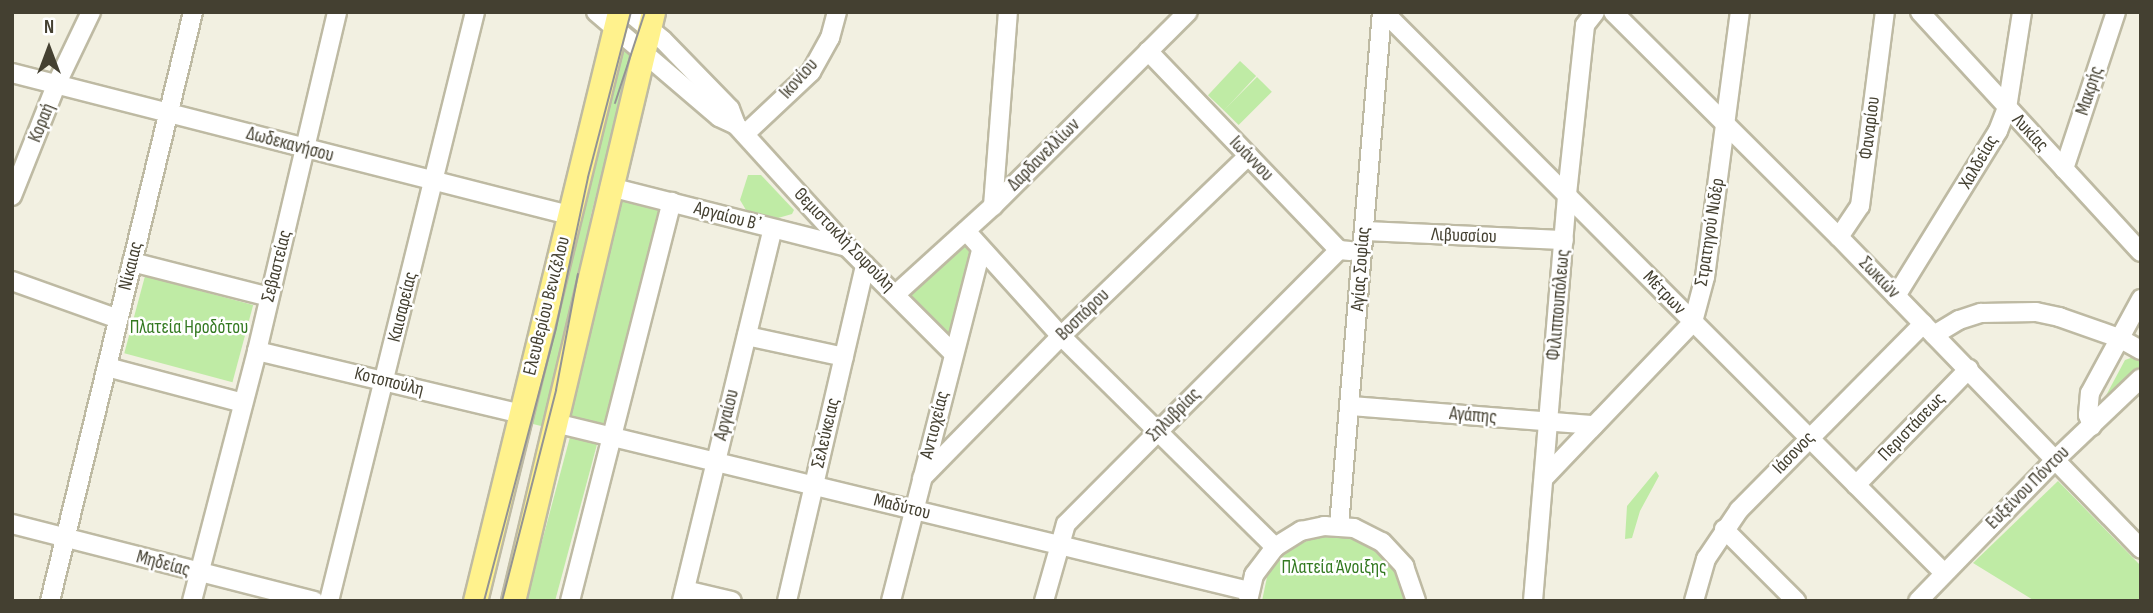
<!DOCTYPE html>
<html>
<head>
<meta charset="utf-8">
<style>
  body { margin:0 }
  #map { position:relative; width:2153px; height:613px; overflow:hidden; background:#f2f0e1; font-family:"Sofia Sans Condensed",sans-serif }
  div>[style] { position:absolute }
  .green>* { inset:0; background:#bfeba5; transform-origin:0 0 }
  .roads { filter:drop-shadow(2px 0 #bebaa3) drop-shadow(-2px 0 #bebaa3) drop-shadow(0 2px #bebaa3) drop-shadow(0 -2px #bebaa3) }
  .minor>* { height:18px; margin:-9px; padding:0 9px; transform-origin:9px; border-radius:9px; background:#fff }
  .major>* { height:23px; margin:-11.5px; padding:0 11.5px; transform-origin:11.5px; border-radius:11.5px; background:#fff28d }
  .tram>* { height:2px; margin:-1px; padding:0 1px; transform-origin:1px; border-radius:1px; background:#939393 }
  span { translate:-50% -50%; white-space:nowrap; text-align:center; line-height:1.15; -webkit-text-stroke:5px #fff; paint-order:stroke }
  .street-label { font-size:19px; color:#444031 }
  .park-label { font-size:19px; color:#337921 }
  .frame { position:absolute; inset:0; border:14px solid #444031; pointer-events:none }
  .north { position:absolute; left:14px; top:14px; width:70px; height:70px; -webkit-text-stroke:5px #fff; paint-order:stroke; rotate:0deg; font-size:19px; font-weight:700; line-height:28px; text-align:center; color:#444031 }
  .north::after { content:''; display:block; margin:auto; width:24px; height:32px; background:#444031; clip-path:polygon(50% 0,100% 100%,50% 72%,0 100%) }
</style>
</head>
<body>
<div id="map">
  <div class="green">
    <div style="clip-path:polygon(615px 40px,635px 53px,635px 58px,618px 108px,591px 215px,566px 359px,549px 428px,521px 421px)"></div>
    <div style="left:1240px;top:61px;width:22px;height:47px;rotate:43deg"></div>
    <div style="left:1257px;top:77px;width:21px;height:47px;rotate:45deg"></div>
    <div style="clip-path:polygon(748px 175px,761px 175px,794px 210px,792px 214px,778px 218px,746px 210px,740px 200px)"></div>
    <div style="clip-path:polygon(612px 193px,662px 207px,606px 426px,562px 420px)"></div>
    <div style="clip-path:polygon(966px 231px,981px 250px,953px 353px,897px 293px)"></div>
    <div style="left:145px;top:276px;width:112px;height:80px;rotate:15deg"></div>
    <div style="clip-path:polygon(2136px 356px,2141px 361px,2139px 367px,2102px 403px,2125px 360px)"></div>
    <div style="left:570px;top:437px;width:28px;height:169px;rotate:15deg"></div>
    <div style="clip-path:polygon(1656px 471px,1659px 476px,1640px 511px,1632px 538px,1625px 539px,1627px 506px)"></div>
    <div style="clip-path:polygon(2058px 481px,2141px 566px,2141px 601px,2035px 601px,1973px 563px)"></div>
    <div style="clip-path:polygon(1319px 536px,1348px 536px,1375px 547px,1395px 567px,1406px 601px,1262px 601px,1267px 577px,1276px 563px,1293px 547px)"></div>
  </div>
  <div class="roads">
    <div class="minor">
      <div style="left:596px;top:12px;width:162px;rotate:40.5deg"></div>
      <div style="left:719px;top:117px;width:19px;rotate:25deg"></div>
      <div style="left:736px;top:125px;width:165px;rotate:47.7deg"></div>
      <div style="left:847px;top:247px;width:150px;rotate:45deg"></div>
      <div style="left:629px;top:12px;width:44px;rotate:39.5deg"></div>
      <div style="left:663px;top:40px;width:96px;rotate:45.8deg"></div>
      <div style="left:730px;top:109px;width:17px;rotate:69deg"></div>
      <div style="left:1384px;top:12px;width:793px;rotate:45.05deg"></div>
      <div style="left:1613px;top:12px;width:319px;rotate:44.9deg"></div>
      <div style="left:1839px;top:237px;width:434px;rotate:45.9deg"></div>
      <div style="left:1920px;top:12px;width:326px;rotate:47.4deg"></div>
      <div style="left:1148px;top:51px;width:276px;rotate:46.2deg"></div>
      <div style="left:1339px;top:250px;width:11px;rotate:5deg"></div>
      <div style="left:12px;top:73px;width:575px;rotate:14.3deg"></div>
      <div style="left:745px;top:134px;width:91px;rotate:-43.2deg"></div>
      <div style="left:811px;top:72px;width:39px;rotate:-61deg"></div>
      <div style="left:830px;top:38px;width:27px;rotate:-75deg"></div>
      <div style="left:2064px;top:169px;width:165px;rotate:-71.7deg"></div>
      <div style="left:610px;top:187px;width:244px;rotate:14.2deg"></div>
      <div style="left:12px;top:196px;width:122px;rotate:-68.3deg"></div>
      <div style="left:57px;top:83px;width:79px;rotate:-64.4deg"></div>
      <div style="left:993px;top:206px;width:195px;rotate:-85.6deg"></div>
      <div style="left:966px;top:231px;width:142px;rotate:47.9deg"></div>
      <div style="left:1061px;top:336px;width:301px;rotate:44.6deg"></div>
      <div style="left:1364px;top:231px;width:200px;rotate:2.6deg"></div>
      <div style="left:1839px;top:237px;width:37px;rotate:-56deg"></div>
      <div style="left:1860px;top:206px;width:196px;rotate:-82.7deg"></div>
      <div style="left:132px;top:262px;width:141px;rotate:14.3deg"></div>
      <div style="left:12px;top:281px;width:113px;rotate:19.7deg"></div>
      <div style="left:897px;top:293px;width:130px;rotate:-42.2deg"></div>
      <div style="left:993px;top:206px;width:275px;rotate:-44.9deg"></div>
      <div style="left:1896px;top:296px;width:194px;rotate:-58.3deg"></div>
      <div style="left:1998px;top:131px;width:25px;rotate:-69deg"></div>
      <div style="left:2007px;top:108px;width:97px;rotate:-81.1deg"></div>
      <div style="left:1934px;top:335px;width:29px;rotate:-31deg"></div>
      <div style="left:1959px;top:320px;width:23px;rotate:-18deg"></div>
      <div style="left:1981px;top:313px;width:55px;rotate:-1deg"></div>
      <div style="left:2036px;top:312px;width:24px;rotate:12deg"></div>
      <div style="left:2059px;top:317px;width:64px;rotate:19.3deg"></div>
      <div style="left:2119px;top:338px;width:25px;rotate:29deg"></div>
      <div style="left:747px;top:336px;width:99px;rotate:12.2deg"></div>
      <div style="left:257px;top:351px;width:271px;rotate:13.4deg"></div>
      <div style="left:107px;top:367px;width:141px;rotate:14.8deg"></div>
      <div style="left:1351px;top:406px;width:244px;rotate:4.5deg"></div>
      <div style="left:555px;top:423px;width:714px;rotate:13.61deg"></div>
      <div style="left:2092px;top:426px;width:12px;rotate:-110deg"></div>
      <div style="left:2088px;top:415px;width:22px;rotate:-85deg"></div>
      <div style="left:2090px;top:393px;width:107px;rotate:-61.5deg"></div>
      <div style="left:1545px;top:477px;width:214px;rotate:-46.3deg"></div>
      <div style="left:1693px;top:322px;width:47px;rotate:-75.1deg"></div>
      <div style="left:1705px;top:277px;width:267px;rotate:-82.5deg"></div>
      <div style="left:922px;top:478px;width:199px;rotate:-45.6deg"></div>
      <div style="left:1061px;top:336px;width:260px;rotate:-43.9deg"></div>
      <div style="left:1856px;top:485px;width:162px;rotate:-45.8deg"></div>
      <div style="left:12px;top:524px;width:312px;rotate:14.3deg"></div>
      <div style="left:1339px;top:526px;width:516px;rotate:-85.22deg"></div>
      <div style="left:1724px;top:529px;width:102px;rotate:45deg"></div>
      <div style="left:685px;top:590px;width:48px;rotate:13.2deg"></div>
      <div style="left:50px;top:601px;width:606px;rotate:-76.35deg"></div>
      <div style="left:192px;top:601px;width:258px;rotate:-75.4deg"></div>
      <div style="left:257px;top:351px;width:348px;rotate:-76.7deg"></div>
      <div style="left:329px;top:601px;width:607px;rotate:-76.08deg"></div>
      <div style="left:570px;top:601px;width:412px;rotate:-75.7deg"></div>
      <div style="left:682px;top:601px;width:383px;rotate:-76.3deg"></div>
      <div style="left:787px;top:601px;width:345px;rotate:-76.9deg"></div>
      <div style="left:891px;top:601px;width:362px;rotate:-75.6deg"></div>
      <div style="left:1044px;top:601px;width:80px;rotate:-74.1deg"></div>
      <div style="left:1066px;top:524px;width:387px;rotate:-45.1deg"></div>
      <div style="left:1248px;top:601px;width:27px;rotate:-77deg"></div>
      <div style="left:1254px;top:575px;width:35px;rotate:-53deg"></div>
      <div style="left:1275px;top:547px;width:31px;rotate:-32deg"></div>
      <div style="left:1301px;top:531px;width:24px;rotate:-12deg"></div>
      <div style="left:1324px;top:526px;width:30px;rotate:4deg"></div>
      <div style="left:1354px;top:528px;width:31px;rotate:27deg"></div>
      <div style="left:1382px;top:542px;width:33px;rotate:47deg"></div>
      <div style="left:1404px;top:566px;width:37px;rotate:71deg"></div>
      <div style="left:1533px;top:601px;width:408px;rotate:-85.2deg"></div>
      <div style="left:1567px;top:194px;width:170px;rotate:-83.9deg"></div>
      <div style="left:1585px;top:25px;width:16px;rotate:-52deg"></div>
      <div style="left:1694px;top:601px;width:44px;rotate:-74.1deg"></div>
      <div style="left:1706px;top:559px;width:59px;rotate:-56deg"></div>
      <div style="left:1739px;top:510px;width:262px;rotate:-45.3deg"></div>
      <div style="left:1918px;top:601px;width:198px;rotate:-45.8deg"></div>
      <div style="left:2056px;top:459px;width:117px;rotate:-43.6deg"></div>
    </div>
    <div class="major">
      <div style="left:475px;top:601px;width:606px;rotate:-76.26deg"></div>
      <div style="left:513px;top:601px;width:605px;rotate:-76.63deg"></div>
    </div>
  </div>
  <div class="tram">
    <div style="left:615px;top:103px;width:96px;rotate:-71.8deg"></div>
    <div style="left:484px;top:601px;width:282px;rotate:-75.2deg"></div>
    <div style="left:556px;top:328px;width:154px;rotate:-78deg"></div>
    <div style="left:588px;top:177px;width:171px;rotate:-75.4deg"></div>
    <div style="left:502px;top:601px;width:218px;rotate:-75.6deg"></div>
    <div style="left:556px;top:390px;width:118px;rotate:-79.3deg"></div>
  </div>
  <div class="street-label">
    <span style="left:799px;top:79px;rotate:-48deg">Ικονίου</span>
    <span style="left:2090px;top:91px;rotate:-72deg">Μακρής</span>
    <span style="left:42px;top:123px;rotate:-68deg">Κοραή</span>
    <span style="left:1870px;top:128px;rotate:-83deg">Φαναρίου</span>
    <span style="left:2030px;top:133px;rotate:47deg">Λυκίας</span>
    <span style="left:290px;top:145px;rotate:15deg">Δωδεκανήσου</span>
    <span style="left:1044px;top:155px;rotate:-45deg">Δαρδανελλίων</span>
    <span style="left:1251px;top:159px;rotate:46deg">Ιωάννου</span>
    <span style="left:1979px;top:162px;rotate:-60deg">Χαλδείας</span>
    <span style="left:728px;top:217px;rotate:15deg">Αργαίου Β᾽</span>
    <span style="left:1710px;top:232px;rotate:-81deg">Στρατηγού Νιδέρ</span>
    <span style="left:1464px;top:236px;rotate:2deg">Λιβυσσίου</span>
    <span style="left:844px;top:240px;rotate:46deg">Θεμιστοκλή Σοφούλη</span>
    <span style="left:131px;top:266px;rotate:-76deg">Νίκαιας</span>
    <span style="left:277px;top:266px;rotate:-76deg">Σεβαστείας</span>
    <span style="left:1361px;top:269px;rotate:-86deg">Αγίας Σοφίας</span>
    <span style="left:1879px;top:278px;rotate:46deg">Σωκιών</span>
    <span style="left:1664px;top:293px;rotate:46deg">Μέτρων</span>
    <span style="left:1559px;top:305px;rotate:-85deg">Φιλιππουπόλεως</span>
    <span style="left:547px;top:306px;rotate:-76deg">Ελευθερίου Βενιζέλου</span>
    <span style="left:403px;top:307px;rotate:-76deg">Καισαρείας</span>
    <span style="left:1083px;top:315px;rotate:-44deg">Βοσπόρου</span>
    <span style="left:389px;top:382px;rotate:14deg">Κοτοπούλη</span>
    <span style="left:727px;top:415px;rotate:-76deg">Αργαίου</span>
    <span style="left:1174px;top:415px;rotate:-45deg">Σηλυβρίας</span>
    <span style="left:1473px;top:416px;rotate:5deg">Αγάπης</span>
    <span style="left:935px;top:425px;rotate:-76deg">Αντιοχείας</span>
    <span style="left:1912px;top:427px;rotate:-46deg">Περιστάσεως</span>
    <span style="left:826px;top:433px;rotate:-77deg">Σελεύκειας</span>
    <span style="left:1794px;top:453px;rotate:-46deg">Ιάσονος</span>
    <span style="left:2028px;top:488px;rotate:-45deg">Ευξείνου Πόντου</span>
    <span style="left:902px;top:507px;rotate:14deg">Μαδύτου</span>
    <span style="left:163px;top:564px;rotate:15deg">Μηδείας</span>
  </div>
  <div class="park-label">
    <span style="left:189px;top:328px">Πλατεία Ηροδότου</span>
    <span style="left:1334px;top:568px">Πλατεία Άνοιξης</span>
  </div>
  <div class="frame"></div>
  <div class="north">N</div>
</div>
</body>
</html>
